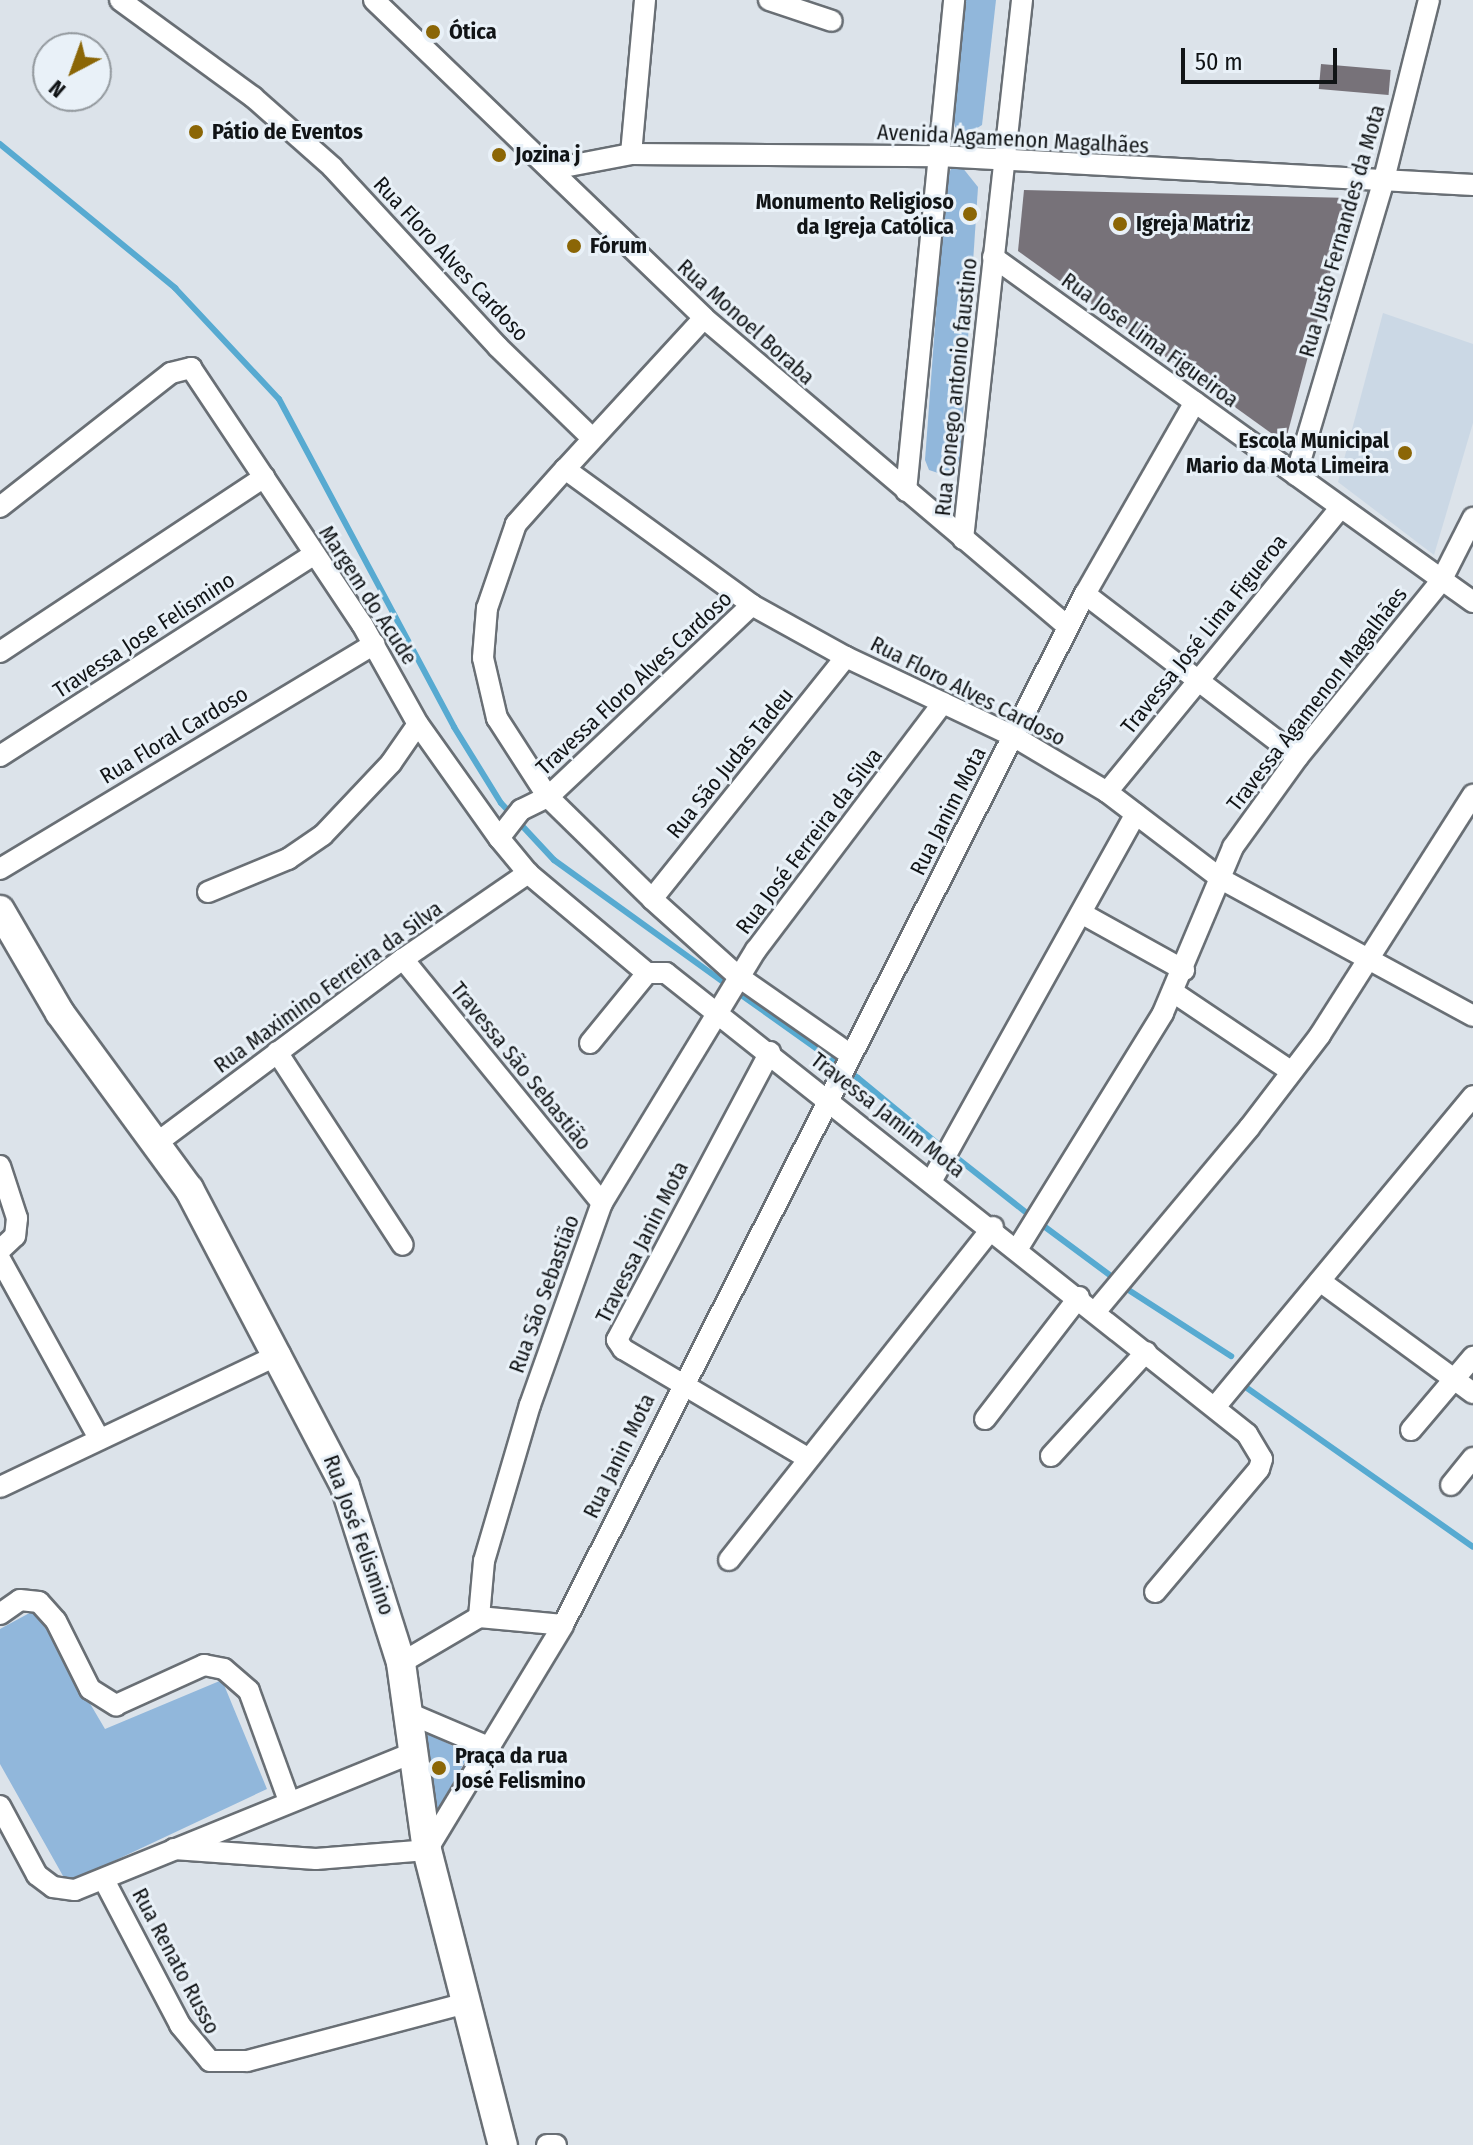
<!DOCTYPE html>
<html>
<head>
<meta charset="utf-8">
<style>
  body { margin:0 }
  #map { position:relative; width:1473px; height:2145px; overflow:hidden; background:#dce3ea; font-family:"Fira Sans Condensed",sans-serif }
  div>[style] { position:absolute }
  .built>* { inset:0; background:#cbd8e5 }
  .green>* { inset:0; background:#91b7db }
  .stream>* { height:6px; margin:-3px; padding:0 3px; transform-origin:3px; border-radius:3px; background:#57aad1 }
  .building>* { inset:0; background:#777279; transform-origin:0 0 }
  .roads { filter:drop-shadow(2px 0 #696f75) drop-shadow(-2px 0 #696f75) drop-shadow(0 2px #696f75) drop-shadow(0 -2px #696f75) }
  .street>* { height:20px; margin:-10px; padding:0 10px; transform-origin:10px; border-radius:10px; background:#fff }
  .secondary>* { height:28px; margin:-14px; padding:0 14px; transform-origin:14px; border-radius:14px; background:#fff }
  .dots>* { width:22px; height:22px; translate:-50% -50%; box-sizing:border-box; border:4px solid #e9f1f8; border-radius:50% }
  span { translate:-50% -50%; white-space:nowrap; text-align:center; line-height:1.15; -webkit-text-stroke:6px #e9f1f8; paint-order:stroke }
  .poi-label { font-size:22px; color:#111416; font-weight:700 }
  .left { translate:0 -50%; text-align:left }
  .right { translate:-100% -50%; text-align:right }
  .street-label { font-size:22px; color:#111416 }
  .north { position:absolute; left:32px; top:32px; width:80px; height:80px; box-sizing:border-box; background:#e9f1f8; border:2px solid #93999e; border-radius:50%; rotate:221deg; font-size:22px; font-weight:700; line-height:32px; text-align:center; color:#111416 }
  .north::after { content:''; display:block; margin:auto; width:28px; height:36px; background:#8b6606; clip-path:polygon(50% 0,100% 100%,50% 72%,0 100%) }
  .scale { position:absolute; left:1181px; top:48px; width:156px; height:36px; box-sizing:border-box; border:4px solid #111416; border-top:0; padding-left:10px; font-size:24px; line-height:28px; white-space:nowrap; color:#111416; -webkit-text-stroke:6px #e9f1f8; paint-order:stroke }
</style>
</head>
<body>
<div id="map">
  <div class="built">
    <div style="clip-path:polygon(1383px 313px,1473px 344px,1473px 423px,1434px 555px,1338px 482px)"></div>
  </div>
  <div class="green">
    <div style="clip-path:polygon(959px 0,996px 0,982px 125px,966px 135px,955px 127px,953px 114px)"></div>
    <div style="clip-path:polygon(952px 167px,962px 167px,978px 187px,960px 460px,954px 469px,938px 473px,929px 470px,925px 460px,946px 179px)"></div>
    <div style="clip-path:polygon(35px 1610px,105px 1729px,222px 1680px,267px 1789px,67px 1883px,0 1764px,0 1629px)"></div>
    <div style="clip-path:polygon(413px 1726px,469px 1754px,434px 1818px)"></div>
  </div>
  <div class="stream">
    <div style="left:0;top:144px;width:227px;rotate:39.4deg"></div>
    <div style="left:175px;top:288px;width:152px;rotate:46.9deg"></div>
    <div style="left:279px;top:399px;width:372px;rotate:61.9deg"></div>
    <div style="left:454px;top:727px;width:89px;rotate:58.3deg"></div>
    <div style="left:501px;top:803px;width:78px;rotate:47.1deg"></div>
    <div style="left:554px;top:860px;width:217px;rotate:35.8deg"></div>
    <div style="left:737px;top:992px;width:148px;rotate:35.4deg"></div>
    <div style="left:858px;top:1078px;width:112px;rotate:39.5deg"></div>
    <div style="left:952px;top:1154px;width:97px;rotate:38.3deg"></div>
    <div style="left:1041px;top:1224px;width:92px;rotate:36.6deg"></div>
    <div style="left:1127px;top:1289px;width:124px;rotate:32.8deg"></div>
    <div style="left:1247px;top:1388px;width:276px;rotate:35.1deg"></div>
  </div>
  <div class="building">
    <div style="left:1321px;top:64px;width:70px;height:25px;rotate:5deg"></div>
    <div style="clip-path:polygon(1024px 190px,1350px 198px,1285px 443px,1018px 251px)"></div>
  </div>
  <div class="roads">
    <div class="street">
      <div style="left:120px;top:0;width:165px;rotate:36.1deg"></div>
      <div style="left:253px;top:97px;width:106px;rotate:41.5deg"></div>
      <div style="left:332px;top:167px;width:245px;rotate:47.3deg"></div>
      <div style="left:498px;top:347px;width:129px;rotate:44.1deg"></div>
      <div style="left:374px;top:0;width:458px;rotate:43.9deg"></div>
      <div style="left:704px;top:318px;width:477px;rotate:40.3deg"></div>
      <div style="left:769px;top:0;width:66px;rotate:18.4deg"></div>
      <div style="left:631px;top:154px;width:155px;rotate:-84.8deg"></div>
      <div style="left:553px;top:169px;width:79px;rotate:-10.9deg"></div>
      <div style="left:631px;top:154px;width:308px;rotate:0.4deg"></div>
      <div style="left:939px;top:156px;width:535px;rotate:3.11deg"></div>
      <div style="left:993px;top:257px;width:591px;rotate:35.71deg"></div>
      <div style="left:704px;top:318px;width:205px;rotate:132.6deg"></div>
      <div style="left:565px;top:469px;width:231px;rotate:36deg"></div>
      <div style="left:752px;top:605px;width:107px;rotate:29deg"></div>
      <div style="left:846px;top:657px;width:185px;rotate:25.3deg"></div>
      <div style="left:1013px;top:736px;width:109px;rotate:30.8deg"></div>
      <div style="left:1107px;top:792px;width:143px;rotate:37.3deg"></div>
      <div style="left:1221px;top:879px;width:287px;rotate:28.5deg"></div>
      <div style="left:565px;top:469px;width:74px;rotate:131.7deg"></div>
      <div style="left:516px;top:524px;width:89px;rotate:109deg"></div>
      <div style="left:487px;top:608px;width:50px;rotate:94.6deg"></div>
      <div style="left:483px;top:658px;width:62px;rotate:76.9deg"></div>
      <div style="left:497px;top:718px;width:94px;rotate:57.2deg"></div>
      <div style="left:548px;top:797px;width:146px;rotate:44.4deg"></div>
      <div style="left:652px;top:899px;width:117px;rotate:41.9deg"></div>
      <div style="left:739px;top:977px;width:136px;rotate:34.9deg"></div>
      <div style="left:1296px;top:475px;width:305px;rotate:-73.4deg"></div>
      <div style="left:1383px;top:183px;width:189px;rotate:-75.9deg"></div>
      <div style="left:906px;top:491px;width:493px;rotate:-84.4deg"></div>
      <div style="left:0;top:507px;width:217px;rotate:-38.1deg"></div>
      <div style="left:171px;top:373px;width:21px;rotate:-14deg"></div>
      <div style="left:191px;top:368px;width:308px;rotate:56.3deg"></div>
      <div style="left:362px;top:624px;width:115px;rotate:60.8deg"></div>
      <div style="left:418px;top:724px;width:140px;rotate:54.6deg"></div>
      <div style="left:963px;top:539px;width:542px;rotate:-83.75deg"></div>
      <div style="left:1085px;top:594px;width:268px;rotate:37.4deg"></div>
      <div style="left:0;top:652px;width:317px;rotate:-33.5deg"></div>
      <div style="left:0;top:756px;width:372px;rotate:-32.7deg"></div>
      <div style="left:1107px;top:792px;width:367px;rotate:-50.6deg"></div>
      <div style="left:0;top:869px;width:437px;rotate:-31deg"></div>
      <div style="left:208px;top:892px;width:87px;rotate:-22.4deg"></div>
      <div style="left:288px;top:859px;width:42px;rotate:-34.4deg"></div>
      <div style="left:323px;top:835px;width:99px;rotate:-46.6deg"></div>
      <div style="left:391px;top:763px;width:47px;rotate:-55.3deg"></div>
      <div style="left:652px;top:899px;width:310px;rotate:-51.3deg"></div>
      <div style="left:1081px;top:913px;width:118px;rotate:29deg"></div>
      <div style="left:403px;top:959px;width:315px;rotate:50.8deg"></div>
      <div style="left:647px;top:973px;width:155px;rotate:-140deg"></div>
      <div style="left:528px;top:873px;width:45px;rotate:-129.6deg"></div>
      <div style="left:499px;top:838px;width:36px;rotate:-52deg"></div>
      <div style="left:521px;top:810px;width:30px;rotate:-26deg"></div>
      <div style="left:548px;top:797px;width:280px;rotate:-43.3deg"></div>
      <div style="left:1173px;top:992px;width:143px;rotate:33.9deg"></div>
      <div style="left:590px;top:1043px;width:90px;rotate:-50.8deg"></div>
      <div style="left:647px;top:973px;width:19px"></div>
      <div style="left:666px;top:973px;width:742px;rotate:38.43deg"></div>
      <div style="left:1247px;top:1434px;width:29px;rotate:59deg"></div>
      <div style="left:1262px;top:1459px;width:10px;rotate:107deg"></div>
      <div style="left:1259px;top:1469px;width:161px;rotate:130.2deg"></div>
      <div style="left:277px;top:1052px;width:230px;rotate:56.9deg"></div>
      <div style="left:770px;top:1052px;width:326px;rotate:118deg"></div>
      <div style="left:617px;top:1340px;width:11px;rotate:56deg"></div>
      <div style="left:623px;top:1349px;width:214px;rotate:30.6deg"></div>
      <div style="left:158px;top:1142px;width:306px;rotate:-36.8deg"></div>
      <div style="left:403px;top:959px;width:152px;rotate:-34.5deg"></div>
      <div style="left:0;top:1166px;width:55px;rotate:71.9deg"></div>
      <div style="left:17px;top:1218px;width:18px;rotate:96deg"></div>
      <div style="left:15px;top:1236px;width:21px;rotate:137deg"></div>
      <div style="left:932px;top:1180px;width:419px;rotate:-60.9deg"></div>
      <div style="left:1018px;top:1248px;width:276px;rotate:-58.3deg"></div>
      <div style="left:1163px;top:1013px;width:180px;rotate:-67.1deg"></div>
      <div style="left:1233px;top:847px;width:111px;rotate:-54.2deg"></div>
      <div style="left:1298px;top:757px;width:227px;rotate:-50.9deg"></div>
      <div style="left:1441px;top:581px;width:71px;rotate:-63.1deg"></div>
      <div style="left:0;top:1259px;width:205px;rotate:61.1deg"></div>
      <div style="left:1320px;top:1281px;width:190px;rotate:36.2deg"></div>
      <div style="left:1096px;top:1311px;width:239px;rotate:-50.1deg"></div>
      <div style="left:1249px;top:1128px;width:117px;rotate:-52.6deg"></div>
      <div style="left:1320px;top:1035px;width:285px;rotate:-57.5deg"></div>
      <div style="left:1215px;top:1407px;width:404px;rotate:-50.3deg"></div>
      <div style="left:985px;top:1419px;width:154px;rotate:-52.4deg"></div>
      <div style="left:1411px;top:1430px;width:96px;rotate:-49.7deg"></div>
      <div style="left:1051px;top:1456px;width:141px;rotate:-47.6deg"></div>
      <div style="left:1451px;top:1485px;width:35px;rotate:-51deg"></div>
      <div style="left:0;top:1487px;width:310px;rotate:-25.4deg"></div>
      <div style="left:729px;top:1560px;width:425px;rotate:-51.6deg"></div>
      <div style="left:0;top:1614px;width:24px;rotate:-35deg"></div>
      <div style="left:20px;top:1600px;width:19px;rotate:6deg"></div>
      <div style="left:39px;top:1602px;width:25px;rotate:48deg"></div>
      <div style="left:56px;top:1621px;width:76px;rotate:63.4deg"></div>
      <div style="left:90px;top:1689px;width:31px;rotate:32deg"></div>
      <div style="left:116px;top:1705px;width:97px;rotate:-24.4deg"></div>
      <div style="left:204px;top:1665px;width:20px;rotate:11deg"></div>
      <div style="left:224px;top:1669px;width:33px;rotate:41deg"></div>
      <div style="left:249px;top:1691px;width:117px;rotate:70deg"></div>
      <div style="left:479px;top:1617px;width:56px;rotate:-84.9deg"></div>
      <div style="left:484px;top:1561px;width:163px;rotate:-73.6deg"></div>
      <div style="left:530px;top:1405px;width:214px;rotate:-70.4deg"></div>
      <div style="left:602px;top:1203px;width:296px;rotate:-58.7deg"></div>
      <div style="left:756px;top:950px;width:310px;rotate:-52.9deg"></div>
      <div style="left:401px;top:1663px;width:91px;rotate:-30.5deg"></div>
      <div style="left:479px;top:1617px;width:84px;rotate:5.4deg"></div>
      <div style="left:406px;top:1712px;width:92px;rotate:23deg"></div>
      <div style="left:0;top:1806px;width:78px;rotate:61.8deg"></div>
      <div style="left:37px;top:1875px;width:20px;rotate:37deg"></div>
      <div style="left:53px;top:1887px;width:22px;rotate:8deg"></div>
      <div style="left:75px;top:1890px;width:364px;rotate:-22.1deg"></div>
      <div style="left:174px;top:1849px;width:142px;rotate:4deg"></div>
      <div style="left:316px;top:1859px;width:111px;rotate:-4.6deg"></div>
      <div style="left:427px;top:1850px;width:263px;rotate:-58.8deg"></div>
      <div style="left:563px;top:1625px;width:1156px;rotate:-63.15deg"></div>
      <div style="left:1085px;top:594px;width:221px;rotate:-60.2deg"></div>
      <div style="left:104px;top:1880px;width:164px;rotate:62.3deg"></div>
      <div style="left:180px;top:2025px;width:47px;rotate:50.2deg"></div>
      <div style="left:210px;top:2061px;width:37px"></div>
      <div style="left:247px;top:2061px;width:228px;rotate:-14.8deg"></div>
      <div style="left:547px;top:2145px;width:9px"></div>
    </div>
    <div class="secondary">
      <div style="left:0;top:910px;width:119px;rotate:59.8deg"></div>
      <div style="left:60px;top:1013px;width:218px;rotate:53.8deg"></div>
      <div style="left:189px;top:1189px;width:335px;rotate:62.3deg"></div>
      <div style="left:345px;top:1486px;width:186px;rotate:72.4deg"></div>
      <div style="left:401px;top:1663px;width:189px;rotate:82.1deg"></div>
      <div style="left:427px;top:1850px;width:305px;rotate:75.6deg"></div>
    </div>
  </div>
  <div class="dots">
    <div style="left:433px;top:32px;background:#8b6606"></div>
    <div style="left:196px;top:132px;background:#8b6606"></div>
    <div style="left:499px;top:155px;background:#8b6606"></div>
    <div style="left:970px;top:214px;background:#8b6606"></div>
    <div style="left:1120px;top:224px;background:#8b6606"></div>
    <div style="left:574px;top:246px;background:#8b6606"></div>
    <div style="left:1405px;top:453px;background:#8b6606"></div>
    <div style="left:439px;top:1768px;background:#8b6606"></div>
  </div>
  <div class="poi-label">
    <span class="left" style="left:449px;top:32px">Ótica</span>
    <span class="left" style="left:212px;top:132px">Pátio de Eventos</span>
    <span class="left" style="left:515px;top:155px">Jozina j</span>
    <span class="right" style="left:954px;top:214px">Monumento Religioso<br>da Igreja Católica</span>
    <span class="left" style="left:1136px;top:224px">Igreja Matriz</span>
    <span class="left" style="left:590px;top:246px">Fórum</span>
    <span class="right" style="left:1389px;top:453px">Escola Municipal<br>Mario da Mota Limeira</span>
    <span class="left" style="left:455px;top:1768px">Praça da rua<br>José Felismino</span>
  </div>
  <div class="street-label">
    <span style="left:1013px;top:139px;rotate:3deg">Avenida Agamenon Magalhães</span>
    <span style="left:1342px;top:231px;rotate:-74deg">Rua Justo Fernandes da Mota</span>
    <span style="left:451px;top:259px;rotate:47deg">Rua Floro Alves Cardoso</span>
    <span style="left:746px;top:322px;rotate:42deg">Rua Monoel Boraba</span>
    <span style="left:1150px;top:340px;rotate:36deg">Rua Jose Lima Figueiroa</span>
    <span style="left:956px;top:387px;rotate:-84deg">Rua Conego antonio faustino</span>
    <span style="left:368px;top:595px;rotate:57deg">Margem do Acude</span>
    <span style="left:1204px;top:634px;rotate:-51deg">Travessa José Lima Figueroa</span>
    <span style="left:144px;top:635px;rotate:-33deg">Travessa Jose Felismino</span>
    <span style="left:634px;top:683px;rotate:-43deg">Travessa Floro Alves Cardoso</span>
    <span style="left:968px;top:691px;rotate:27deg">Rua Floro Alves Cardoso</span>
    <span style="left:1317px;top:699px;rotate:-52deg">Travessa Agamenon Magalhães</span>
    <span style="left:174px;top:735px;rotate:-31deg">Rua Floral Cardoso</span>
    <span style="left:730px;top:763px;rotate:-51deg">Rua São Judas Tadeu</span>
    <span style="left:948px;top:811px;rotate:-63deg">Rua Janim Mota</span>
    <span style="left:809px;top:841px;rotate:-53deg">Rua José Ferreira da Silva</span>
    <span style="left:328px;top:987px;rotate:-36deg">Rua Maximino Ferreira da Silva</span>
    <span style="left:521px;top:1066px;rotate:51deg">Travessa São Sebastião</span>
    <span style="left:888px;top:1115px;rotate:38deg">Travessa Jamim Mota</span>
    <span style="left:642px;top:1242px;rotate:-63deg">Travessa Janin Mota</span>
    <span style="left:544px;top:1294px;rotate:-70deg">Rua São Sebastião</span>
    <span style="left:619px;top:1456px;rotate:-64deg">Rua Janin Mota</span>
    <span style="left:359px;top:1535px;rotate:70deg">Rua José Felismino</span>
    <span style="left:176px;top:1961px;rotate:62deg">Rua Renato Russo</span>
  </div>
  <div class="north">N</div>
  <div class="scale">50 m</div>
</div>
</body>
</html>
